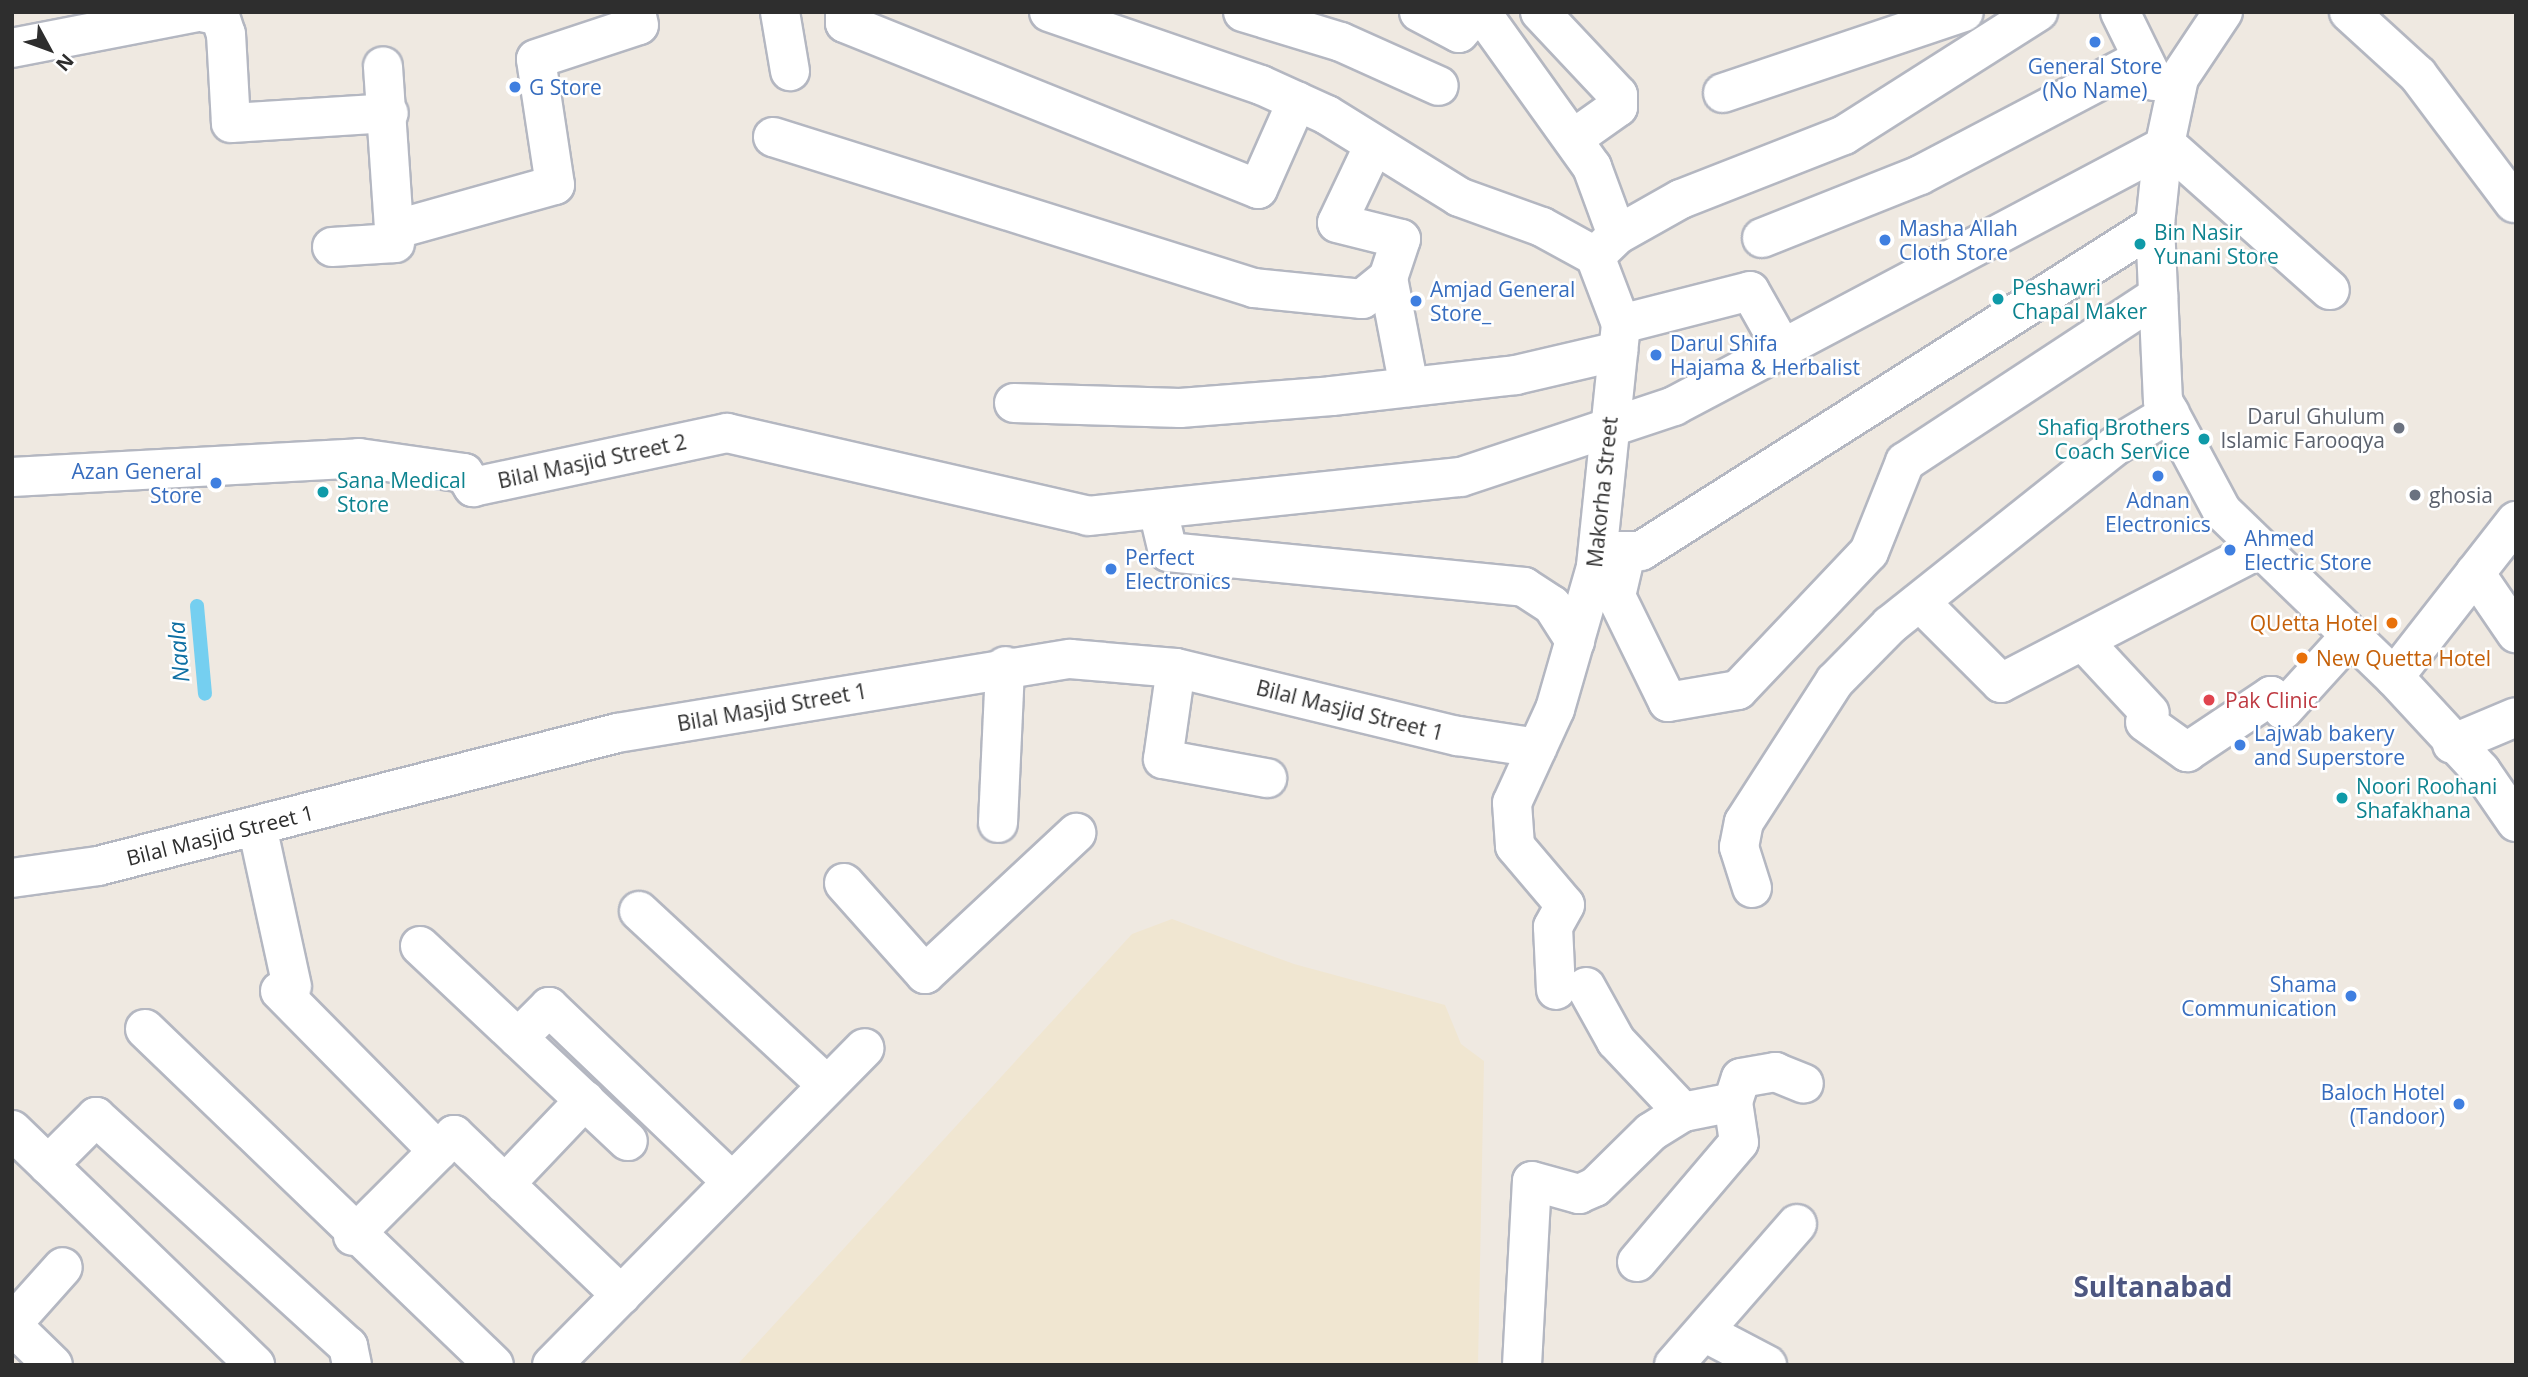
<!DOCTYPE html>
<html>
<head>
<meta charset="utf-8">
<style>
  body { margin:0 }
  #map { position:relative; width:2528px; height:1377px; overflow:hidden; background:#efe9e1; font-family:"Open Sans",sans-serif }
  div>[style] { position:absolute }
  .education>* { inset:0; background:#f0e6d1 }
  .stream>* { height:14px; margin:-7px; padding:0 7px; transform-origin:7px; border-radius:7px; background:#75cff0 }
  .roads { filter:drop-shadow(2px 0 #b4b7c1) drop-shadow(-2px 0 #b4b7c1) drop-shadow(0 2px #b4b7c1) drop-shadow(0 -2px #b4b7c1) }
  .street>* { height:38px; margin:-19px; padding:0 19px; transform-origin:19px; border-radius:19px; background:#fff }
  .dots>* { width:19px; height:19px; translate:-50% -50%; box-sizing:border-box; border:4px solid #fff; border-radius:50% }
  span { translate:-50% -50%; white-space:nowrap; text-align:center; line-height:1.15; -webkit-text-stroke:5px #fff; paint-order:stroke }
  .shop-label { font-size:21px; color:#366cbe }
  .left { translate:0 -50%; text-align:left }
  .right { translate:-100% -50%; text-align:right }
  .culture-label { font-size:21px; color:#0d838f }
  .worship-label { font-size:21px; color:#5b616d }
  .street-label { font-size:21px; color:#2e2e2e }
  .food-label { font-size:21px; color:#c56008 }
  .health-label { font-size:21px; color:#be3a42 }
  .water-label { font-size:23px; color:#0d6fa3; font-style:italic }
  .district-label { font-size:28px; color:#4d5680; font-weight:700 }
  .frame { position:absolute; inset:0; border:14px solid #2e2e2e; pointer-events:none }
  .north { position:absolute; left:14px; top:14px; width:70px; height:70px; -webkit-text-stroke:5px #fff; paint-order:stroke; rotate:131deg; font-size:19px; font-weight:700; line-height:28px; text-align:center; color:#2e2e2e }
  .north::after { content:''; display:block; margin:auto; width:24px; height:32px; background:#2e2e2e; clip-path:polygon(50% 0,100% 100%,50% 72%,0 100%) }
</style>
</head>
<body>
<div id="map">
  <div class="education">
    <div style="clip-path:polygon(1172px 919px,1294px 964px,1445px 1005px,1461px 1044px,1484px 1061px,1478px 1365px,737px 1365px,1132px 934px)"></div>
  </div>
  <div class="stream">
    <div style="left:197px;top:606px;width:88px;rotate:84.8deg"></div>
  </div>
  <div class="roads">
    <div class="street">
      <div style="left:201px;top:12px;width:19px;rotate:12deg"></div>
      <div style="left:220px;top:16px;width:19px;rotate:72deg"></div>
      <div style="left:226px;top:34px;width:89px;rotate:86.8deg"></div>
      <div style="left:231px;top:123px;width:158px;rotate:-3.6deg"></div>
      <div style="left:780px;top:12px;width:60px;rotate:80.4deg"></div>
      <div style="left:845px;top:12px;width:11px;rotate:90deg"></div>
      <div style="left:845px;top:23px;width:445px;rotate:21.9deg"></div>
      <div style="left:1258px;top:189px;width:96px;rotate:-66.1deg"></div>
      <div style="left:1049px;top:12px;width:224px;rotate:19deg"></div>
      <div style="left:1261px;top:85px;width:72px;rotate:24.4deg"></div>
      <div style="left:1327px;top:115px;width:155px;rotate:31.8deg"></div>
      <div style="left:1459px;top:197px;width:88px;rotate:19.9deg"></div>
      <div style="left:1542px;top:227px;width:60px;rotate:28.7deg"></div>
      <div style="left:1243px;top:12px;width:102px;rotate:17deg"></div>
      <div style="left:1341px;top:42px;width:107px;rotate:24.2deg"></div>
      <div style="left:1419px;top:12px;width:45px;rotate:27.7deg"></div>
      <div style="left:1459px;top:33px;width:28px;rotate:-49deg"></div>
      <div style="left:1481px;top:12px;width:191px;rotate:54.4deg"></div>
      <div style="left:1592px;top:167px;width:72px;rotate:69.8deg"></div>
      <div style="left:1617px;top:235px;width:30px;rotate:136deg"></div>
      <div style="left:1595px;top:256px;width:73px;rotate:69.1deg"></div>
      <div style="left:1621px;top:324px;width:244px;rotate:95.9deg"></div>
      <div style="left:1596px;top:567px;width:148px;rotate:106.1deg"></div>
      <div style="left:1555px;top:709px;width:103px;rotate:114.6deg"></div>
      <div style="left:1512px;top:803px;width:43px;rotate:86deg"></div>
      <div style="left:1515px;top:846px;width:77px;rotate:49.7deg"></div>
      <div style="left:1565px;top:905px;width:25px;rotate:119deg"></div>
      <div style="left:1553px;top:927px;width:63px;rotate:87.3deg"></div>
      <div style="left:1540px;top:12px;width:114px;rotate:46.8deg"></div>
      <div style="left:1618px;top:95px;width:12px;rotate:90deg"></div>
      <div style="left:1618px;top:107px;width:55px;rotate:144.6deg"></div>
      <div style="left:2120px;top:12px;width:77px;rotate:63.8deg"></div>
      <div style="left:2223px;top:12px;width:79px;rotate:123.7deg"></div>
      <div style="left:2179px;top:78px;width:82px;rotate:102deg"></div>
      <div style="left:2162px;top:158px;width:67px;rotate:96deg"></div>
      <div style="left:2155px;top:225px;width:176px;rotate:87.4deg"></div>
      <div style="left:2163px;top:401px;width:125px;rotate:61.8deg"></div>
      <div style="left:2222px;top:511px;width:239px;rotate:44deg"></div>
      <div style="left:2394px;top:677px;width:128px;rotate:47.2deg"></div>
      <div style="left:2481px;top:771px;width:62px;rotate:55.5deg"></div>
      <div style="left:2349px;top:12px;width:93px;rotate:42.4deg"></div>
      <div style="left:2418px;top:75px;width:160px;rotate:53.1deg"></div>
      <div style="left:12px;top:48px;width:188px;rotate:-11deg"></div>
      <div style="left:1723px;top:93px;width:254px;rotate:-18.6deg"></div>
      <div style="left:773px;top:137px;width:504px;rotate:17.43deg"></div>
      <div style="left:1254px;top:288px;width:109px;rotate:5.8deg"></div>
      <div style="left:1362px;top:299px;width:33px;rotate:-39deg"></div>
      <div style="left:1374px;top:145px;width:86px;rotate:115.4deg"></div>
      <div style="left:1337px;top:223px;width:66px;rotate:14deg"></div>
      <div style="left:1401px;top:239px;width:41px;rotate:108.4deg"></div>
      <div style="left:1388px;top:278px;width:111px;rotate:79.1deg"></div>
      <div style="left:397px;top:229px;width:164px;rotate:-15.6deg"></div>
      <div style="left:555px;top:185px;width:127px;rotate:-98.6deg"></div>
      <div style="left:536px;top:59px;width:108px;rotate:-18.3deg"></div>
      <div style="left:639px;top:25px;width:13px;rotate:-103deg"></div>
      <div style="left:1617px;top:235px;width:73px;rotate:-29.4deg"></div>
      <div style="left:1681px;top:199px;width:175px;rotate:-21.4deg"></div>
      <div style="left:1844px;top:135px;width:230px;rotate:-32.4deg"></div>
      <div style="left:1762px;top:238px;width:170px;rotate:-21.7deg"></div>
      <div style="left:1920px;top:175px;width:250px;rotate:-27.7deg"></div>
      <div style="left:332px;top:247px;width:63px;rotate:-3.6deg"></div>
      <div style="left:395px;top:243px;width:177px;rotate:-93.9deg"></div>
      <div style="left:1621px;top:324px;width:133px;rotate:-14.3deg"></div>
      <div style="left:1750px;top:291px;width:69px;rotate:60.5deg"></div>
      <div style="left:1014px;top:403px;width:166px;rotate:1.7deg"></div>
      <div style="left:1180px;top:408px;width:152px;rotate:-4.5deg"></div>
      <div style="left:1332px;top:396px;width:185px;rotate:-6.5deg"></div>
      <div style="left:1516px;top:375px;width:105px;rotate:-13.2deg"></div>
      <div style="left:12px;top:477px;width:348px;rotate:-3.1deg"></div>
      <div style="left:359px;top:458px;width:106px;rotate:8.1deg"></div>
      <div style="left:464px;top:473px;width:17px;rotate:57deg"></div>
      <div style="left:473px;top:487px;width:260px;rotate:-12deg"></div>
      <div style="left:727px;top:433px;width:370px;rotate:12.9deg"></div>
      <div style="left:1088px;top:516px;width:375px;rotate:-6deg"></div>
      <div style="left:1461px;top:477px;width:225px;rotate:-18.4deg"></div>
      <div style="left:1674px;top:406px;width:558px;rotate:-27.9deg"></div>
      <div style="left:2167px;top:145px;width:218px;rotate:41.7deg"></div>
      <div style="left:1158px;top:510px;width:43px;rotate:76.6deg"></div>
      <div style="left:1168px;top:552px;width:358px;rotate:5.6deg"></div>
      <div style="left:1524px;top:587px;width:33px;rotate:33deg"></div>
      <div style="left:1552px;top:605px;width:43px;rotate:57.4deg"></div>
      <div style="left:1602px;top:551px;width:39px"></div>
      <div style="left:1641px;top:551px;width:609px;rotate:-32.38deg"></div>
      <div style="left:1626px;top:553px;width:44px;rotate:103.1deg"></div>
      <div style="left:1616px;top:596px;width:118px;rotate:63.9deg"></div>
      <div style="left:1668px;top:702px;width:71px;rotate:-9.7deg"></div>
      <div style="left:1738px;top:690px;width:190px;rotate:-46.5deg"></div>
      <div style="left:1869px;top:552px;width:97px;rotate:-68.2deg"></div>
      <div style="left:1905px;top:462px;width:303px;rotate:-33.3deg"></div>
      <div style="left:2475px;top:573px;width:73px;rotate:55.7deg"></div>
      <div style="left:1921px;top:603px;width:113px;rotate:45deg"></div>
      <div style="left:2001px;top:683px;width:289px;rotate:-27.4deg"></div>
      <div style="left:2083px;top:641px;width:98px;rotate:47.1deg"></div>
      <div style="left:1176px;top:668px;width:92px;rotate:98.1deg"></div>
      <div style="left:1163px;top:759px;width:106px;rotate:10.4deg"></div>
      <div style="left:2394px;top:677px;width:198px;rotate:-52deg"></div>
      <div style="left:2145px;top:722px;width:52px;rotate:35.5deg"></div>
      <div style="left:2187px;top:752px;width:101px;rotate:-33.7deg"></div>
      <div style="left:2271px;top:696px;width:18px;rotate:49deg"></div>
      <div style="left:2283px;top:710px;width:100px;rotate:-47.8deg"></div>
      <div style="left:2452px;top:744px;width:69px;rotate:-22.9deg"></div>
      <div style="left:998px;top:823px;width:157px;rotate:-87.4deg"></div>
      <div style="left:257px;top:826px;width:164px;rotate:77.7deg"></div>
      <div style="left:12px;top:878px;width:87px;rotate:-7.9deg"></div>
      <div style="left:98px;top:866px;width:536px;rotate:-14.37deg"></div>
      <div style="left:617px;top:733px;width:459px;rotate:-9.3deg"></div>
      <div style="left:1070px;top:659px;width:106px;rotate:4.9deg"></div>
      <div style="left:1176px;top:668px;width:290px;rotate:13.6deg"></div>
      <div style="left:1458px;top:736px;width:80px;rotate:8.6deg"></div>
      <div style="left:844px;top:883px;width:122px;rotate:48.3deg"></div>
      <div style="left:925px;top:974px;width:207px;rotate:-43deg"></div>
      <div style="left:1752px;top:888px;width:43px;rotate:-107.6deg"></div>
      <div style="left:1739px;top:847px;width:25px;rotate:-79deg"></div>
      <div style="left:1744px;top:822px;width:168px;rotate:-57.2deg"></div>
      <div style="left:1835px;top:681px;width:78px;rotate:-45.5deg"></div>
      <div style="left:1890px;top:625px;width:288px;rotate:-38.5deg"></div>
      <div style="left:2115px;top:446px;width:64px;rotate:-31deg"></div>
      <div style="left:639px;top:911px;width:256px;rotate:42.8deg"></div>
      <div style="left:420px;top:946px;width:285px;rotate:43.2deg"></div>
      <div style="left:1586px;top:987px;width:62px;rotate:60.9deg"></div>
      <div style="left:1616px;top:1041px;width:98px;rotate:46.7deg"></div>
      <div style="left:1683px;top:1112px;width:51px;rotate:-11.3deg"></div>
      <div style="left:1733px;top:1102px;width:25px;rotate:-72deg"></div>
      <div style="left:1741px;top:1078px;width:35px;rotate:-10deg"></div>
      <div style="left:1775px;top:1072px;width:31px;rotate:22deg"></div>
      <div style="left:280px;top:991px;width:225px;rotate:45.4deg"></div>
      <div style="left:145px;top:1029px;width:484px;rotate:43.9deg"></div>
      <div style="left:518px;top:1038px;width:44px;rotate:-45deg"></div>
      <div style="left:549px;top:1007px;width:253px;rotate:43.7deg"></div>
      <div style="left:585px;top:1100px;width:116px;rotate:133.6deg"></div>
      <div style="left:505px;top:1184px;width:161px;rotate:43.7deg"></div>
      <div style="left:12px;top:1130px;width:338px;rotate:44deg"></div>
      <div style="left:48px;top:1165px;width:68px;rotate:-45deg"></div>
      <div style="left:96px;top:1117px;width:341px;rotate:42.3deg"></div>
      <div style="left:348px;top:1346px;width:19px;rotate:78deg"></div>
      <div style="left:353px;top:1236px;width:143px;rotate:-45deg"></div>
      <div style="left:454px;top:1135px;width:71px;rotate:43.9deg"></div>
      <div style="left:1637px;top:1262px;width:157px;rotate:-49.6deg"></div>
      <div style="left:1739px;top:1142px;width:40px;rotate:-98.5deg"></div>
      <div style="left:12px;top:1324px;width:76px;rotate:-48.2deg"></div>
      <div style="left:12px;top:1325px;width:57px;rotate:44.3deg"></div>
      <div style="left:1706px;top:1333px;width:69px;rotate:27.7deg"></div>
      <div style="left:552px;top:1365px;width:445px;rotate:-45.4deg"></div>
      <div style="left:1522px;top:1365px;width:184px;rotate:-86.9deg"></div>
      <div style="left:1532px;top:1181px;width:49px;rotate:15.5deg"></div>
      <div style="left:1579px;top:1194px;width:17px;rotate:-24deg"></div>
      <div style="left:1595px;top:1187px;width:78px;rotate:-44.5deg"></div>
      <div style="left:1651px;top:1132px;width:38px;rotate:-32deg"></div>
      <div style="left:1674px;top:1365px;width:187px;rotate:-48.9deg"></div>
    </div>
  </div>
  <div class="dots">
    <div style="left:2095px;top:42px;background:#3f7fe0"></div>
    <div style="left:515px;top:87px;background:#3f7fe0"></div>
    <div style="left:1885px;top:240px;background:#3f7fe0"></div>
    <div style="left:2140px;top:244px;background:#0f9aa8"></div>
    <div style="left:1998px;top:299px;background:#0f9aa8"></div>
    <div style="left:1416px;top:301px;background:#3f7fe0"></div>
    <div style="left:1656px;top:355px;background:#3f7fe0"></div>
    <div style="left:2399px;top:428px;background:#6b7280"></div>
    <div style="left:2204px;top:439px;background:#0f9aa8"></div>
    <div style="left:2158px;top:476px;background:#3f7fe0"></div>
    <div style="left:216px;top:483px;background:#3f7fe0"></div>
    <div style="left:323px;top:492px;background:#0f9aa8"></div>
    <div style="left:2415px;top:495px;background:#6b7280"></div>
    <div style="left:2230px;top:550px;background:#3f7fe0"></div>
    <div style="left:1111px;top:569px;background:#3f7fe0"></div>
    <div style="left:2392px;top:623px;background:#e8710a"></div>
    <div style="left:2302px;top:658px;background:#e8710a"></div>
    <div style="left:2209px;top:700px;background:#e0444e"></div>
    <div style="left:2240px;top:745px;background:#3f7fe0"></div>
    <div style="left:2342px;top:798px;background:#0f9aa8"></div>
    <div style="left:2351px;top:996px;background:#3f7fe0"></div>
    <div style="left:2459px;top:1104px;background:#3f7fe0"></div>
  </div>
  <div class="shop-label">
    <span style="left:2095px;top:78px">General Store<br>(No Name)</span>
    <span class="left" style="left:529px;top:87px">G Store</span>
    <span class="left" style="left:1899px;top:240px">Masha Allah<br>Cloth Store</span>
    <span class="left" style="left:1430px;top:301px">Amjad General<br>Store_</span>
    <span class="left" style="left:1670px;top:355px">Darul Shifa<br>Hajama &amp; Herbalist</span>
    <span class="right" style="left:202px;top:483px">Azan General<br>Store</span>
    <span style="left:2158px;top:512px">Adnan<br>Electronics</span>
    <span class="left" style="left:2244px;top:550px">Ahmed<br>Electric Store</span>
    <span class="left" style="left:1125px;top:569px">Perfect<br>Electronics</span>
    <span class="left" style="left:2254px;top:745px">Lajwab bakery<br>and Superstore</span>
    <span class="right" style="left:2337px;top:996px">Shama<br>Communication</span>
    <span class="right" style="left:2445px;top:1104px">Baloch Hotel<br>(Tandoor)</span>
  </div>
  <div class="culture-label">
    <span class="left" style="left:2154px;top:244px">Bin Nasir<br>Yunani Store</span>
    <span class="left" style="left:2012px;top:299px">Peshawri<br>Chapal Maker</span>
    <span class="right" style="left:2190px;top:439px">Shafiq Brothers<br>Coach Service</span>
    <span class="left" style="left:337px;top:492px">Sana Medical<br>Store</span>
    <span class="left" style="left:2356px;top:798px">Noori Roohani<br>Shafakhana</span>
  </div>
  <div class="worship-label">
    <span class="right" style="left:2385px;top:428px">Darul Ghulum<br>Islamic Farooqya</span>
    <span class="left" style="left:2429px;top:495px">ghosia</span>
  </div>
  <div class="street-label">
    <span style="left:592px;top:461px;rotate:-12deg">Bilal Masjid Street 2</span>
    <span style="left:1602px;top:492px;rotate:-84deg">Makorha Street</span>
    <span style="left:772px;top:707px;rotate:-10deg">Bilal Masjid Street 1</span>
    <span style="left:1350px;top:710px;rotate:14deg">Bilal Masjid Street 1</span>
    <span style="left:220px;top:835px;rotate:-14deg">Bilal Masjid Street 1</span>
  </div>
  <div class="food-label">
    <span class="right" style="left:2378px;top:623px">QUetta Hotel</span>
    <span class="left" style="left:2316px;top:658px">New Quetta Hotel</span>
  </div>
  <div class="health-label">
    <span class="left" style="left:2225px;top:700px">Pak Clinic</span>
  </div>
  <div class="water-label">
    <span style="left:178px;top:652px;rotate:-95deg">Naala</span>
  </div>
  <div class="district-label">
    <span style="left:2153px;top:1286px">Sultanabad</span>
  </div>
  <div class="frame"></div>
  <div class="north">N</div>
</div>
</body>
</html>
